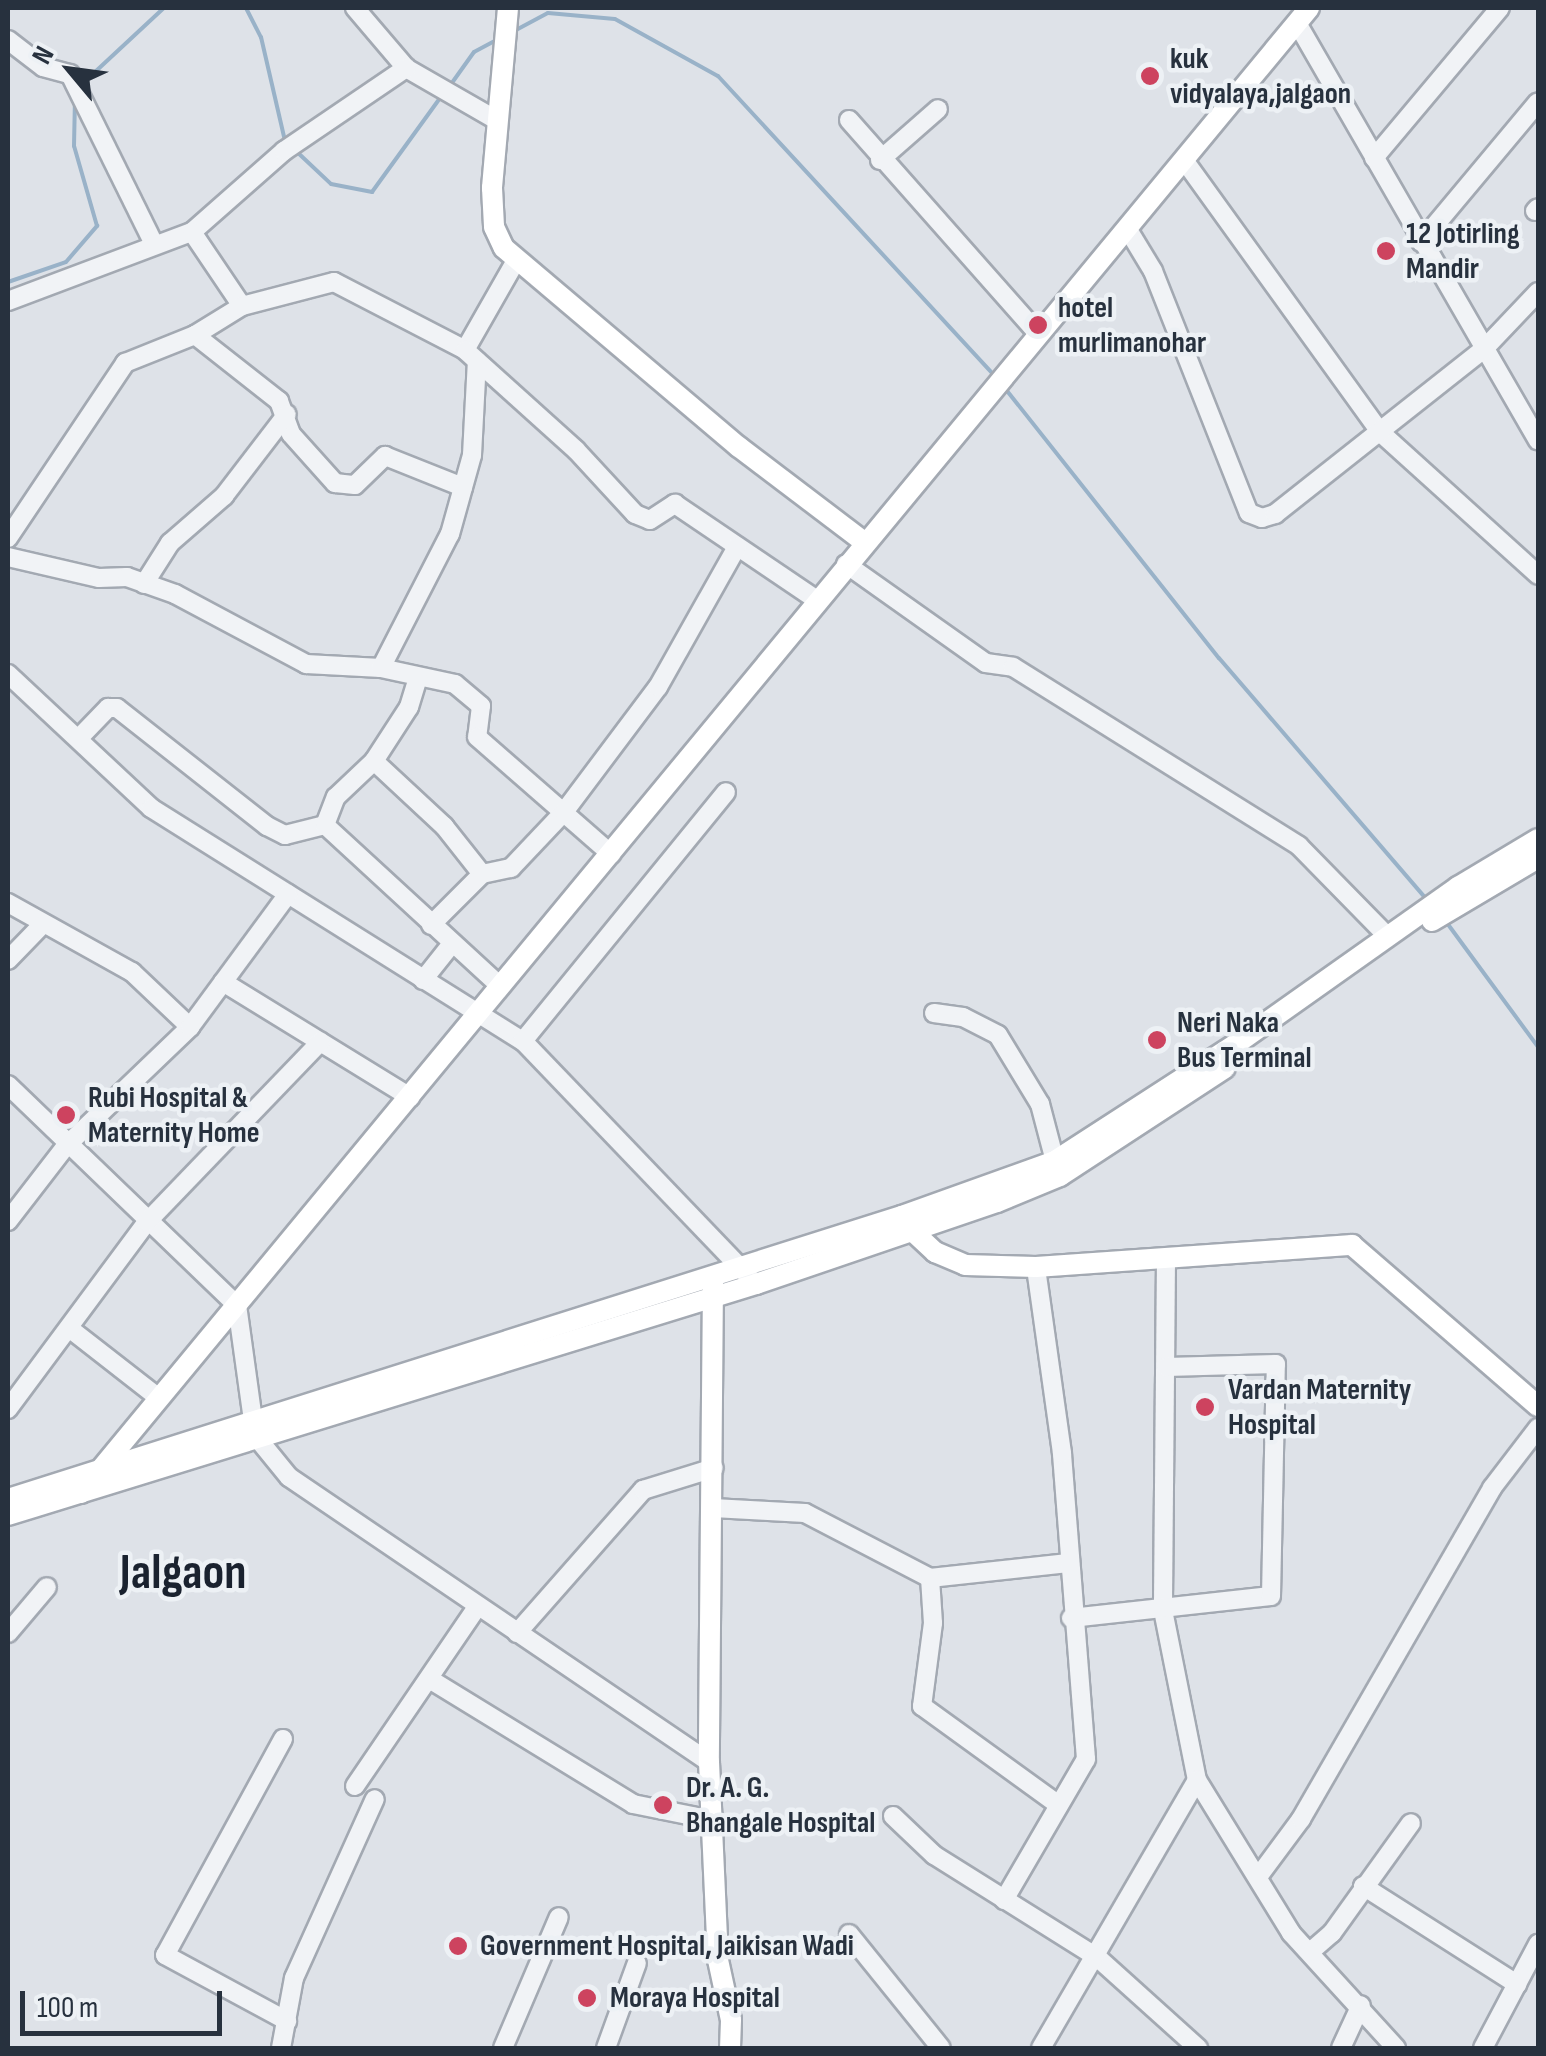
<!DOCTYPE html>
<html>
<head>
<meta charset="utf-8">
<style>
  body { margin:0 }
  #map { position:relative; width:1546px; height:2056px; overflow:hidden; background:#dee2e8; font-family:"Sofia Sans Condensed",sans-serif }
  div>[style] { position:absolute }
  .stream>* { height:4px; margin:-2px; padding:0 2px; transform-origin:2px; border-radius:2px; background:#99b2c8 }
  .roads { filter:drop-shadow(2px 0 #a3a9b2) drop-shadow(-2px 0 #a3a9b2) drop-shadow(0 2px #a3a9b2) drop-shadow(0 -2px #a3a9b2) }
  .minor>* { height:18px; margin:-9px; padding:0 9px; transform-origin:9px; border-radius:9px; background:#f1f3f6 }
  .major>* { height:20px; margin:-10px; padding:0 10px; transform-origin:10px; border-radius:10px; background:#fff }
  .dots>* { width:28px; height:28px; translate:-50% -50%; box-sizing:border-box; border:5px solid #edf1f5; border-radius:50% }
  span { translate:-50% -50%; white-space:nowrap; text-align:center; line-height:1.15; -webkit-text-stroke:9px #edf1f5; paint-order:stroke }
  .poi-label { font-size:30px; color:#27313e; font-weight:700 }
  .left { translate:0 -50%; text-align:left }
  .town-label { font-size:50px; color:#1a222f; font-weight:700 }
  .frame { position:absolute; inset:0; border:10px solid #27313e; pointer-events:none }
  .north { position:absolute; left:20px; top:20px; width:100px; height:100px; -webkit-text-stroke:8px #edf1f5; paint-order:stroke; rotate:299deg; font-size:28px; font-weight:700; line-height:40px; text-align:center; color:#27313e }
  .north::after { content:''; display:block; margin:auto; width:35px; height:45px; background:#27313e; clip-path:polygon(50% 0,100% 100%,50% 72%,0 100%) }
  .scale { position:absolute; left:20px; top:1991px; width:202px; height:45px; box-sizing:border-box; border:5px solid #27313e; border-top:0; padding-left:12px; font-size:30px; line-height:35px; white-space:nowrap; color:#27313e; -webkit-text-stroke:8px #edf1f5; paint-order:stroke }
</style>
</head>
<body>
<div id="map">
  <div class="stream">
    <div style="left:246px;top:8px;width:33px;rotate:63deg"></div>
    <div style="left:261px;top:37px;width:107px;rotate:77deg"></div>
    <div style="left:516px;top:30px;width:36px;rotate:-28deg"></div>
    <div style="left:548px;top:13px;width:67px;rotate:5.1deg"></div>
    <div style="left:615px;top:19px;width:118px;rotate:29deg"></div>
    <div style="left:718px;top:76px;width:408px;rotate:47.3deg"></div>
    <div style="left:81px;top:85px;width:113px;rotate:-42.9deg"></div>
    <div style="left:449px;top:87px;width:43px;rotate:-54.5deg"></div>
    <div style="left:474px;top:52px;width:27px;rotate:-28deg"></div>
    <div style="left:296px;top:151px;width:48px;rotate:43.3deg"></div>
    <div style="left:331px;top:184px;width:42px;rotate:11deg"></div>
    <div style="left:372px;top:192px;width:121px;rotate:-54.1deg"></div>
    <div style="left:8px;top:282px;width:61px;rotate:-19deg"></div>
    <div style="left:66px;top:262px;width:48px;rotate:-49.3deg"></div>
    <div style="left:97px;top:226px;width:83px;rotate:-106deg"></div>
    <div style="left:74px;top:146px;width:48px;rotate:-88.8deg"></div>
    <div style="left:1004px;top:387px;width:346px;rotate:51.6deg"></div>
    <div style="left:1219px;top:658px;width:321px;rotate:49.3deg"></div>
    <div style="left:1447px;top:923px;width:154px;rotate:53.7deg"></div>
  </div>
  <div class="roads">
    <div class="minor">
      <div style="left:355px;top:8px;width:79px;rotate:49.6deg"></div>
      <div style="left:406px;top:68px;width:106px;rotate:29.9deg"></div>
      <div style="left:1297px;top:23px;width:482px;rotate:60deg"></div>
      <div style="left:8px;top:40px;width:44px;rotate:37.6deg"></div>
      <div style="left:43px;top:67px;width:28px;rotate:15deg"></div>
      <div style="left:70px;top:74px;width:190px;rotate:63.7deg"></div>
      <div style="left:849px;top:120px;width:287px;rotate:48.5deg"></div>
      <div style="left:1374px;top:158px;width:196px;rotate:-50deg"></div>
      <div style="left:880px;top:160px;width:77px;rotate:-41.3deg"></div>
      <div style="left:1184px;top:160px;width:335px;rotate:54.2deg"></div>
      <div style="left:1380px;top:432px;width:213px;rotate:42.1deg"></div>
      <div style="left:1535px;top:211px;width:4px;rotate:-45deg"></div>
      <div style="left:1127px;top:228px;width:50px;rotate:58.8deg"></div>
      <div style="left:1153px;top:271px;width:260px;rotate:68.4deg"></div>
      <div style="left:1249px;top:513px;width:14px;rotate:21deg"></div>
      <div style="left:1262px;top:518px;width:14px;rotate:-17deg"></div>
      <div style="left:1275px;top:514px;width:265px;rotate:-38.3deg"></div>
      <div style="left:1483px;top:350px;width:80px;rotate:-46.5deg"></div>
      <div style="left:192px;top:232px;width:123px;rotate:-41.4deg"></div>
      <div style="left:284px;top:151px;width:148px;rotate:-34.2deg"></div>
      <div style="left:1421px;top:242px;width:182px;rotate:-50.1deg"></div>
      <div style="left:8px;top:301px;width:197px;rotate:-20.6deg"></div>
      <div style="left:192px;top:232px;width:89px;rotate:56deg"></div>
      <div style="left:195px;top:335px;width:107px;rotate:38.2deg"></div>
      <div style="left:279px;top:401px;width:35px;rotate:70deg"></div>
      <div style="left:291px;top:434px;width:66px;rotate:48.1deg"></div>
      <div style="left:335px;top:483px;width:20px;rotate:6deg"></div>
      <div style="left:355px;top:485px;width:42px;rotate:-44deg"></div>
      <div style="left:385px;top:456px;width:84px;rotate:21.7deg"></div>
      <div style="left:465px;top:350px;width:99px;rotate:-60.3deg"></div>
      <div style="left:8px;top:538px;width:211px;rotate:-56.2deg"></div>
      <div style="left:125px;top:363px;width:75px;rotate:-21.8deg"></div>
      <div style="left:195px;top:335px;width:55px;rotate:-31.7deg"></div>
      <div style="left:242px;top:306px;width:95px;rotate:-14.6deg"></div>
      <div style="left:334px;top:282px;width:148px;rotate:27.4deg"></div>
      <div style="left:465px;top:350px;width:149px;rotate:42deg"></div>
      <div style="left:576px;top:450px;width:87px;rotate:47.3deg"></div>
      <div style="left:635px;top:514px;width:16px;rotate:22deg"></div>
      <div style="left:650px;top:520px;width:30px;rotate:-33deg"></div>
      <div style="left:675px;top:504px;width:173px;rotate:34.1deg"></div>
      <div style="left:8px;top:557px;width:93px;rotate:13deg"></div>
      <div style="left:99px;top:578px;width:28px;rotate:-2deg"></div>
      <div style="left:127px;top:577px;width:51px;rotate:19.5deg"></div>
      <div style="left:175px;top:594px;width:149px;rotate:28.1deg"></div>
      <div style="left:306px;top:664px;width:75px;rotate:3.1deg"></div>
      <div style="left:381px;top:668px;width:76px;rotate:12.2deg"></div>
      <div style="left:455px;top:684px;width:34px;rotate:40deg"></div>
      <div style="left:481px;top:706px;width:31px;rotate:97deg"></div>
      <div style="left:477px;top:737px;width:178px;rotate:41.1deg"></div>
      <div style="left:846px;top:564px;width:171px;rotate:35.3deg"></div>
      <div style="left:986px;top:663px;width:27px;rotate:8deg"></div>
      <div style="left:1013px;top:667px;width:337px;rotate:32deg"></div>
      <div style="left:1299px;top:846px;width:126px;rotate:45.6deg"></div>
      <div style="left:144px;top:584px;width:49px;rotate:-57.6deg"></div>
      <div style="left:170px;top:543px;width:72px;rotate:-41deg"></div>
      <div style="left:224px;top:496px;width:103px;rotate:-52.5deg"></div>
      <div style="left:381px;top:668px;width:151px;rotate:-62.8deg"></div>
      <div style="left:450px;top:534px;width:82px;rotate:-74.4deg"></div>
      <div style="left:472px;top:455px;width:94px;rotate:-87deg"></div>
      <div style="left:8px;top:674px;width:196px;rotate:43.1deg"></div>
      <div style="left:151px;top:808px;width:439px;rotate:32.1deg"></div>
      <div style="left:523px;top:1041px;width:327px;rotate:46.2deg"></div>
      <div style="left:79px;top:738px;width:42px;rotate:-46deg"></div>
      <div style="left:108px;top:708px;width:9px"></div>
      <div style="left:117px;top:708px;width:191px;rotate:38.2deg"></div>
      <div style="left:267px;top:826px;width:20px;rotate:27deg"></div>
      <div style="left:285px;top:835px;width:41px;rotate:-14deg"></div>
      <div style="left:325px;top:825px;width:238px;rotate:42.6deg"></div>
      <div style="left:374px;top:761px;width:96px;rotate:42.9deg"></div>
      <div style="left:444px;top:826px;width:61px;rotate:51.6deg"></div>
      <div style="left:325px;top:825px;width:30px;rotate:-69deg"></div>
      <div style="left:336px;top:797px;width:52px;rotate:-43.5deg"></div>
      <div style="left:374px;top:761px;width:64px;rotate:-57.1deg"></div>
      <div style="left:409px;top:707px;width:31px;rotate:-73deg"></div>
      <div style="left:8px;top:903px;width:142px;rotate:29.1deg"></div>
      <div style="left:132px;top:972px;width:80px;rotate:43.5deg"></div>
      <div style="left:431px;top:925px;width:72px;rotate:-45deg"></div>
      <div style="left:482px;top:874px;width:30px;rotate:-12deg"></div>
      <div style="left:511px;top:868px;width:77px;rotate:-46.6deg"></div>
      <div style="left:564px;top:812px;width:156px;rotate:-53.1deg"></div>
      <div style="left:658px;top:687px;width:161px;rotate:-60.6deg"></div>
      <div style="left:8px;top:960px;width:47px;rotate:-45.9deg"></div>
      <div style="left:423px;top:980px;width:43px;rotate:-51.5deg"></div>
      <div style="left:223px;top:982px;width:220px;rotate:31.6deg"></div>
      <div style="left:934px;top:1013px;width:29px;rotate:8deg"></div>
      <div style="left:963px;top:1017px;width:39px;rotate:27deg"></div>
      <div style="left:998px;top:1035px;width:81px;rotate:58.7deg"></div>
      <div style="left:1040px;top:1104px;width:59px;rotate:75.3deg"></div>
      <div style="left:523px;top:1041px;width:321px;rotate:-50.8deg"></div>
      <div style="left:8px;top:1085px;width:318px;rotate:43.9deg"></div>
      <div style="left:237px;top:1305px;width:116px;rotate:82.1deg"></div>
      <div style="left:8px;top:1221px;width:95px;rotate:-52.3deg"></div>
      <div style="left:66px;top:1146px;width:172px;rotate:-43.8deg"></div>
      <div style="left:190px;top:1027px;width:165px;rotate:-53.6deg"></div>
      <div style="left:1166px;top:1259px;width:351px;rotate:90.5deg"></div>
      <div style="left:1163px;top:1610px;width:173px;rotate:78.7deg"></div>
      <div style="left:1197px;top:1780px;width:180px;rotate:58.4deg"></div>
      <div style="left:1291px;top:1933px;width:156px;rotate:47.6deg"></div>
      <div style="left:69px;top:1328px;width:114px;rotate:37.9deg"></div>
      <div style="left:8px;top:1409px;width:233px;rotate:-53.4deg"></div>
      <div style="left:147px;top:1222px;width:250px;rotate:-46.1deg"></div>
      <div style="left:258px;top:1439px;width:49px;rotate:50.8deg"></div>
      <div style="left:289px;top:1477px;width:508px;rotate:34.16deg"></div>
      <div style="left:713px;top:1508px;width:92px;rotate:3.1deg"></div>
      <div style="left:805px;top:1513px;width:141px;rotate:27.5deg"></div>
      <div style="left:930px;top:1578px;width:139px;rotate:-6.2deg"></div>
      <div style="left:930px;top:1578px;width:45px;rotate:86.2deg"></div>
      <div style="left:933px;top:1623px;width:84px;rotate:97.5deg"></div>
      <div style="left:922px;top:1706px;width:169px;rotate:35.9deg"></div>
      <div style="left:1071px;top:1618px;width:201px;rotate:-6.3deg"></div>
      <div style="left:1271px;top:1596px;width:232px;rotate:-88.8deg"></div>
      <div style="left:1276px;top:1364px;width:110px;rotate:178.4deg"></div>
      <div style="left:8px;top:1633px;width:60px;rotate:-49.7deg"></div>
      <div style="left:517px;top:1633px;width:191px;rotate:-48.6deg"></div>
      <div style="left:643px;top:1490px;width:74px;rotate:-17.2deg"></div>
      <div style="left:431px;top:1680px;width:237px;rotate:31.5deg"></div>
      <div style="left:633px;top:1804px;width:81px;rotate:11.4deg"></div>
      <div style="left:283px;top:1739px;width:246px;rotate:118.6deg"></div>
      <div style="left:165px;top:1955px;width:139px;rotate:28.4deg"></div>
      <div style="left:355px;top:1786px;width:218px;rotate:-55.7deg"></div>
      <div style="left:893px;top:1816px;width:57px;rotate:43.6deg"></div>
      <div style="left:934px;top:1855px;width:194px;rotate:32.1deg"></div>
      <div style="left:1098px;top:1958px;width:135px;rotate:42deg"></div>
      <div style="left:1258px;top:1877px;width:72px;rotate:-53.4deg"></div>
      <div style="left:1301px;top:1819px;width:382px;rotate:-60deg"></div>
      <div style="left:1492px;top:1488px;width:76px;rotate:-52.5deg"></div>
      <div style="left:1363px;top:1886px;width:183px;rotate:32.5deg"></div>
      <div style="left:1004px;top:1900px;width:163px;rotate:-59.8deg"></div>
      <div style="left:1086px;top:1759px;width:307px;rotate:-94.5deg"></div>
      <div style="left:1062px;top:1453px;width:188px;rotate:-98deg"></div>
      <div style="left:849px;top:1934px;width:146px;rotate:51.1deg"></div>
      <div style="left:1310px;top:1952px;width:29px;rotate:-41deg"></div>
      <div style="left:1332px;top:1933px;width:135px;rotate:-54.3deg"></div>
      <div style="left:281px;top:2048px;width:71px;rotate:-79.5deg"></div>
      <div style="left:294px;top:1978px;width:196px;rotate:-65.7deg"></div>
      <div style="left:503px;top:2048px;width:142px;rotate:-66.9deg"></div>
      <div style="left:606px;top:2048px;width:90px;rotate:-70deg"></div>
      <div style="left:1041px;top:2048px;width:310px;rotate:-59.8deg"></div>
      <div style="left:1341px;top:2048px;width:47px;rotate:-65.1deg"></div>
      <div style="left:1483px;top:2048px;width:118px;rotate:-62.1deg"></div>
    </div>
    <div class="major">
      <div style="left:508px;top:8px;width:181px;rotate:95.1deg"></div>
      <div style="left:492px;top:188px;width:39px;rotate:87deg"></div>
      <div style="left:494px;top:227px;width:23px;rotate:65deg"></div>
      <div style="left:504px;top:248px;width:308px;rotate:40.3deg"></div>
      <div style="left:739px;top:447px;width:156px;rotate:37.2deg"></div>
      <div style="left:1432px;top:921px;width:123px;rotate:-30.7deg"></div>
      <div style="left:906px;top:1225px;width:40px;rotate:43deg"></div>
      <div style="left:935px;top:1252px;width:33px;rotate:23deg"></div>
      <div style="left:965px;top:1265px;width:71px;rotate:1.6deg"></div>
      <div style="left:1036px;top:1267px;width:317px;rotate:-4deg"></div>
      <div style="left:1352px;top:1245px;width:246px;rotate:40.9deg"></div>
      <div style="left:713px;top:1282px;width:480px;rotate:90.5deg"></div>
      <div style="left:709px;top:1762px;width:198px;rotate:87.4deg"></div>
      <div style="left:718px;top:1960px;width:61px;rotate:77.8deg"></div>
      <div style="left:731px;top:2020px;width:28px;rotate:92deg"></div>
      <div style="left:81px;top:1493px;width:1927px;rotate:-50.41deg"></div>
      <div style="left:8px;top:1499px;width:938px;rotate:-17.57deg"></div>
      <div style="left:902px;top:1216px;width:163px;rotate:-19.8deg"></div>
      <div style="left:1055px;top:1161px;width:216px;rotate:-32.9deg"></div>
      <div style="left:1236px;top:1044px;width:272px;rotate:-35.3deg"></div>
      <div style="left:1458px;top:887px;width:93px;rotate:-31deg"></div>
      <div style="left:8px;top:1515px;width:783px;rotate:-17.16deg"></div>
      <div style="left:756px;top:1284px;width:255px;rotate:-18.8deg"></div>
      <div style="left:997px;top:1202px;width:68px;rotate:-22.4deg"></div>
      <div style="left:1060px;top:1176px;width:197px;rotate:-33.2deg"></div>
    </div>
  </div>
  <div class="dots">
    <div style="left:1150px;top:76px;background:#cd435f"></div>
    <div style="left:1386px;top:251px;background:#cd435f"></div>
    <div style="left:1038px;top:325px;background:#cd435f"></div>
    <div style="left:1157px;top:1040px;background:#cd435f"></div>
    <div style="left:66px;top:1115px;background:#cd435f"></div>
    <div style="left:1205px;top:1407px;background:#cd435f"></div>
    <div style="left:663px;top:1805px;background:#cd435f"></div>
    <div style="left:458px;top:1946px;background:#cd435f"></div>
    <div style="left:587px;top:1998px;background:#cd435f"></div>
  </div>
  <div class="poi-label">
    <span class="left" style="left:1170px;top:76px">kuk<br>vidyalaya,jalgaon</span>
    <span class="left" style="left:1406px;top:251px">12 Jotirling<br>Mandir</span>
    <span class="left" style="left:1058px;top:325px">hotel<br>murlimanohar</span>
    <span class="left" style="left:1177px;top:1040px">Neri Naka<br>Bus Terminal</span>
    <span class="left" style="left:88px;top:1115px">Rubi Hospital &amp;<br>Maternity Home</span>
    <span class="left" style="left:1228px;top:1407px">Vardan Maternity<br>Hospital</span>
    <span class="left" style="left:686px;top:1805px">Dr. A. G.<br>Bhangale Hospital</span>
    <span class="left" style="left:480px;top:1946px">Government Hospital, Jaikisan Wadi</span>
    <span class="left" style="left:610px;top:1998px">Moraya Hospital</span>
  </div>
  <div class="town-label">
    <span style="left:183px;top:1574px">Jalgaon</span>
  </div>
  <div class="frame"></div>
  <div class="north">N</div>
  <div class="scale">100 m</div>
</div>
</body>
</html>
